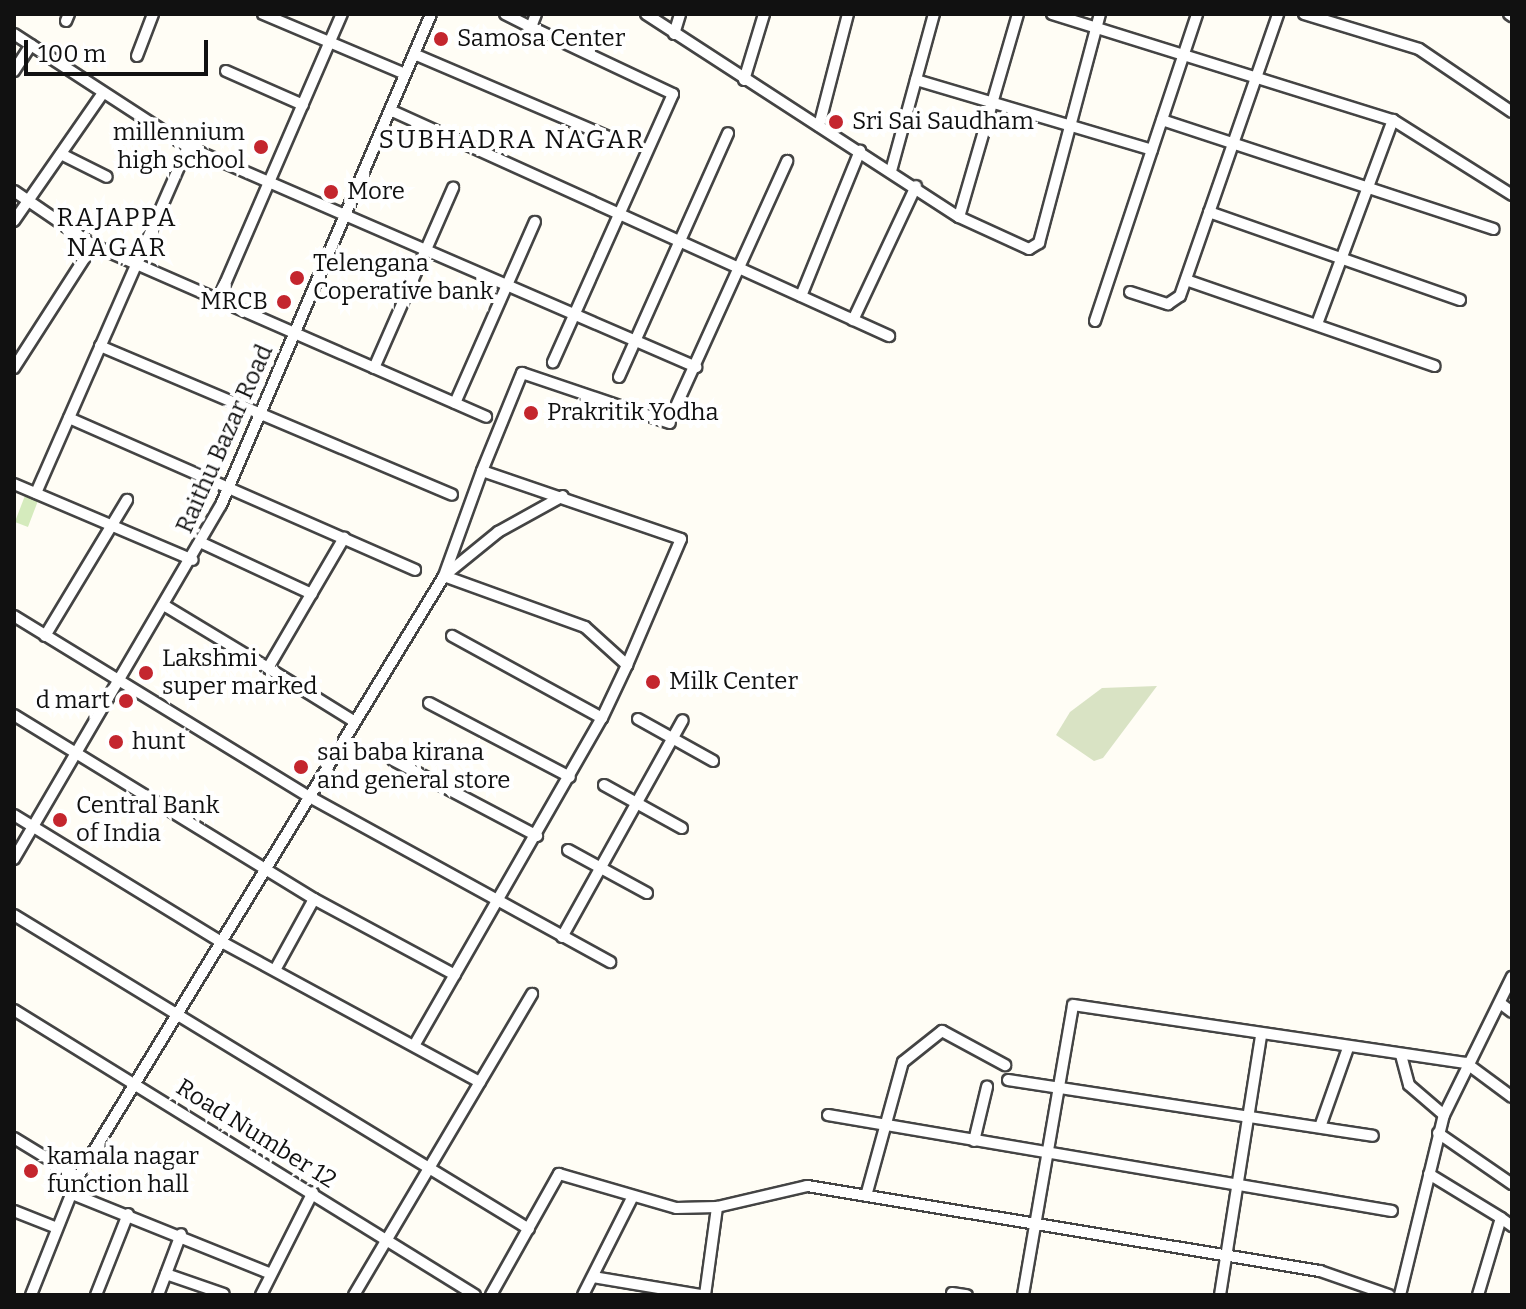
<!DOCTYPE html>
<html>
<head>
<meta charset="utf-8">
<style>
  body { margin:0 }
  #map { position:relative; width:1526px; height:1309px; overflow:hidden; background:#fffdf5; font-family:Bitter,serif }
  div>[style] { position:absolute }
  .green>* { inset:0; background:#d5ebbd; transform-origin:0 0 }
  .cemetery>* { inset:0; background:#d9e3c4 }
  .roads { filter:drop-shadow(2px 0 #444) drop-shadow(-2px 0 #444) drop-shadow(0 2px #444) drop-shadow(0 -2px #444) }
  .street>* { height:10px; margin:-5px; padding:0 5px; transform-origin:5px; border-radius:5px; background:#fff }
  .dots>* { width:22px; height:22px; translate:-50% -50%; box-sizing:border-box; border:4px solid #fff; border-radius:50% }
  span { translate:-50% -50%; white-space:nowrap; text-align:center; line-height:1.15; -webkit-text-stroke:8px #fff; paint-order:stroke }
  .poi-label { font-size:24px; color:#111 }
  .left { translate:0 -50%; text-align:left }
  .right { translate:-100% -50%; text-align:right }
  .street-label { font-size:24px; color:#111 }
  .neighbourhood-label { font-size:26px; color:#111; letter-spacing:2px }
  .frame { position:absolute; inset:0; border:16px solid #111; pointer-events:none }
  .scale { position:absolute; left:24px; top:40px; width:184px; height:36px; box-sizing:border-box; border:4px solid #111; border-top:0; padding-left:10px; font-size:24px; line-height:28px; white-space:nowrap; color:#111; -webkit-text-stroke:6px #fff; paint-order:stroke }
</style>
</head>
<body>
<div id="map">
  <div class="green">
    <div style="left:26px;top:493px;width:14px;height:31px;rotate:21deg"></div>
  </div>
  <div class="cemetery">
    <div style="clip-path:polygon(1157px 686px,1103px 758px,1094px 761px,1056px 735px,1070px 712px,1102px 688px)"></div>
  </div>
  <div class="roads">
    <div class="street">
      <div style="left:263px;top:14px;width:154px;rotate:22.9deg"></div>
      <div style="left:505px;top:14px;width:29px;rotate:27deg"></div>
      <div style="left:531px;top:27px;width:14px;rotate:-69deg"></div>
      <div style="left:646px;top:14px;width:373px;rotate:33deg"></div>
      <div style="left:959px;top:217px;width:77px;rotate:24.6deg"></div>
      <div style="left:1029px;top:249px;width:12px;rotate:-31deg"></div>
      <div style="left:1039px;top:243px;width:237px;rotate:-75.1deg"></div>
      <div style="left:1052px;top:14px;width:357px;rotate:17.3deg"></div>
      <div style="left:1393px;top:120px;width:141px;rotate:32.2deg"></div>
      <div style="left:1304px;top:14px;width:120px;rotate:16.9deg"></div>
      <div style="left:1419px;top:49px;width:112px;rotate:34.1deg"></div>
      <div style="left:1509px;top:14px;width:4px;rotate:34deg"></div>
      <div style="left:66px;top:21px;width:8px;rotate:-67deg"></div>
      <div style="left:531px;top:27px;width:157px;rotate:25.3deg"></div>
      <div style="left:673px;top:94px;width:294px;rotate:114.1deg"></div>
      <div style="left:14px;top:34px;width:207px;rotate:33deg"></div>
      <div style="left:188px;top:147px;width:554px;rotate:23.42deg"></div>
      <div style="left:674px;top:34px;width:21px;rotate:-73deg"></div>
      <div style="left:414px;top:54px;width:216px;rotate:23.1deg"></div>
      <div style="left:137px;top:56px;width:45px;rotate:-69.1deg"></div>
      <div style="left:14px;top:71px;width:31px;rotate:-57deg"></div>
      <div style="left:226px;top:71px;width:84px;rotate:23.8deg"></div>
      <div style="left:744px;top:80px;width:69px;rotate:-73.1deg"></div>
      <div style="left:916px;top:80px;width:246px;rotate:16.5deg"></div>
      <div style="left:390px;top:110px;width:548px;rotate:24.37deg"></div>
      <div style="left:1162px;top:120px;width:349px;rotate:18.2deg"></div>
      <div style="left:819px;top:126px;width:116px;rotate:-75.5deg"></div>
      <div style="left:61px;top:154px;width:51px;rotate:26.6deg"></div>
      <div style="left:891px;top:171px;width:163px;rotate:-74.7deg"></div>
      <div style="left:14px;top:191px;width:96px;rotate:34.4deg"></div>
      <div style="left:93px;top:245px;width:429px;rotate:23.6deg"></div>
      <div style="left:1209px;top:212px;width:266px;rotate:19.3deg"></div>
      <div style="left:959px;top:217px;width:211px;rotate:-73.8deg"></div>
      <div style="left:14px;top:221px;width:156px;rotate:-55.2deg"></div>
      <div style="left:1186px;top:280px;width:263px;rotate:19.1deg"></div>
      <div style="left:1130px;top:292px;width:40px;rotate:18deg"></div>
      <div style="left:1168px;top:304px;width:14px;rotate:-34deg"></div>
      <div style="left:1180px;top:296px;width:299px;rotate:-70.8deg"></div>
      <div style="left:801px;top:296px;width:157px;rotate:-67.9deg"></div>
      <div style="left:218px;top:300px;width:312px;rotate:-66.6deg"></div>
      <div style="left:853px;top:320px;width:148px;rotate:-64.8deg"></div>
      <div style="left:1095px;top:321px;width:324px;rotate:-71.6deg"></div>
      <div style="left:1317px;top:324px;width:218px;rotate:-69.6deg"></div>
      <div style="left:100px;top:346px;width:382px;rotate:22.9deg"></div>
      <div style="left:14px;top:368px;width:146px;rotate:-57.3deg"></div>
      <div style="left:374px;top:368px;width:197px;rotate:-66.3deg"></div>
      <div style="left:619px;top:377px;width:267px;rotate:-65.9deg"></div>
      <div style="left:455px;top:403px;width:198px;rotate:-66.2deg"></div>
      <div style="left:677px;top:404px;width:267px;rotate:-65.6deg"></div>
      <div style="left:69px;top:418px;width:378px;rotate:23.7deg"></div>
      <div style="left:482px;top:471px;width:106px;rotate:-67.8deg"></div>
      <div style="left:522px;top:373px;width:156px;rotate:18.7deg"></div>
      <div style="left:14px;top:484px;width:194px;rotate:23deg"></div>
      <div style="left:36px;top:493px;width:378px;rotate:-66.3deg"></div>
      <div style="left:202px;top:543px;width:121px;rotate:24.9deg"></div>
      <div style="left:167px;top:607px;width:118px;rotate:31.1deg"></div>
      <div style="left:268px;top:668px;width:151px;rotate:-59.7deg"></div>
      <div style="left:14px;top:616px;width:345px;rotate:31.5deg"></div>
      <div style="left:308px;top:796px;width:345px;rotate:28.8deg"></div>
      <div style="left:45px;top:636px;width:159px;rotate:-58.9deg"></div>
      <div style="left:268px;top:668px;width:102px;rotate:31.8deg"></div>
      <div style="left:429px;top:703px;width:159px;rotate:27.7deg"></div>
      <div style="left:14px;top:715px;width:352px;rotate:31.5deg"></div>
      <div style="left:602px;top:718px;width:59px;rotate:-64.7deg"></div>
      <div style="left:627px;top:665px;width:137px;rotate:-66.8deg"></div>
      <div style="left:681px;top:539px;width:210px;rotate:-161.1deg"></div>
      <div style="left:482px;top:471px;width:112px;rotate:109.9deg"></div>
      <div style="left:444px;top:576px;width:150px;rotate:19.9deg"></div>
      <div style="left:585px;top:627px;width:57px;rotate:42.1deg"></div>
      <div style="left:638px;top:719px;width:86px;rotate:29.2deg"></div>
      <div style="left:393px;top:760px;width:163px;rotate:27.8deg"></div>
      <div style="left:604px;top:785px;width:89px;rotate:28.9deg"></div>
      <div style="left:14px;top:815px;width:239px;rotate:31.5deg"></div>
      <div style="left:218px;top:940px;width:298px;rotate:28.5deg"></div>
      <div style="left:568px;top:850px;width:90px;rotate:28.6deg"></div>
      <div style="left:14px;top:859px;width:410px;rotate:-59.7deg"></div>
      <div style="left:221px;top:505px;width:534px;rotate:-66.84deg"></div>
      <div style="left:14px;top:915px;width:603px;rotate:31.37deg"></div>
      <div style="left:562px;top:937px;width:248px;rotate:-60.9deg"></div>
      <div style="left:275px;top:970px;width:81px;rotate:-61.2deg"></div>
      <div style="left:314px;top:899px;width:160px;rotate:28.3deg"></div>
      <div style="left:1500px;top:1003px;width:15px;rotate:37deg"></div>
      <div style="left:14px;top:1010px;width:542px;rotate:31.73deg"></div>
      <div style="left:415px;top:1044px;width:376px;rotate:-60.2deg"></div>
      <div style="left:602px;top:718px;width:171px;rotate:-151.3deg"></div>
      <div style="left:1401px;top:1055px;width:31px;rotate:75deg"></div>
      <div style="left:1409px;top:1085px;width:46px;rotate:40.6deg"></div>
      <div style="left:1008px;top:1080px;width:369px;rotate:8.7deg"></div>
      <div style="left:828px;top:1115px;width:572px;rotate:9.66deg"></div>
      <div style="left:1320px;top:1127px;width:84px;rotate:-70.5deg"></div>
      <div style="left:1438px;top:1133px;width:90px;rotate:34.6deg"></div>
      <div style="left:14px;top:1138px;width:75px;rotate:31.4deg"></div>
      <div style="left:974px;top:1141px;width:56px;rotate:-76.5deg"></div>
      <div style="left:1429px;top:1174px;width:84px;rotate:31.4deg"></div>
      <div style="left:70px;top:1193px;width:214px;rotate:21.9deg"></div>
      <div style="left:866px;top:1196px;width:139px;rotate:-74.6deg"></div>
      <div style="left:903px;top:1062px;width:50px;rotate:-38.5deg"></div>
      <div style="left:942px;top:1031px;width:72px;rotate:28.4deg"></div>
      <div style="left:14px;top:1211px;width:46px;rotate:21.6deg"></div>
      <div style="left:166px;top:1274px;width:61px;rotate:19deg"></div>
      <div style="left:593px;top:1277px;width:109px;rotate:9.5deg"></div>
      <div style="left:952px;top:1293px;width:15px;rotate:8deg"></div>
      <div style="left:31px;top:1295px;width:127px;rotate:-68.3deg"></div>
      <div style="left:78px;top:1177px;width:704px;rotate:-58.66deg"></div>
      <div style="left:444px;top:576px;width:70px;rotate:-39.2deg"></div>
      <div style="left:498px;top:532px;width:74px;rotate:-29deg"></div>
      <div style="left:96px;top:1295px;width:87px;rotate:-68.4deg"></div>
      <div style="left:158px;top:1295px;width:65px;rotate:-69.3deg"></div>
      <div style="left:261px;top:1295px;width:115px;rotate:-63.2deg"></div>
      <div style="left:354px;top:1295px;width:350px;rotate:-59.4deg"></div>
      <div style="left:491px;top:1295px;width:139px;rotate:-60.7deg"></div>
      <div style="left:559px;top:1174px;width:122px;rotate:16.2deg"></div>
      <div style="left:676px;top:1208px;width:41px;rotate:-1.4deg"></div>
      <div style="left:717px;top:1207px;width:92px;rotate:-13.1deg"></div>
      <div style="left:807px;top:1186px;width:520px;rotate:9.41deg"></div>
      <div style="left:1320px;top:1271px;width:73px;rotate:19.2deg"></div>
      <div style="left:583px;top:1295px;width:109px;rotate:-63.2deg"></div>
      <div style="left:705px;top:1295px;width:89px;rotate:-82.2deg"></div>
      <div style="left:1023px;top:1295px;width:294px;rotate:-80.2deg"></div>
      <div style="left:1073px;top:1005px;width:397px;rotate:8.4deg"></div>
      <div style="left:1466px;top:1063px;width:57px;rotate:36.5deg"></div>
      <div style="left:1220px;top:1295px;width:262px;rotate:-81deg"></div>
      <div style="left:1400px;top:1295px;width:185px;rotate:-76.3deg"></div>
      <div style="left:1444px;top:1115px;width:154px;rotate:-63.8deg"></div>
      <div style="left:1478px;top:1295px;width:80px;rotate:-73.4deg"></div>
      <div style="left:1501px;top:1218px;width:14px;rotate:36deg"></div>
    </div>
  </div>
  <div class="dots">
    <div style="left:441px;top:39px;background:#c4262e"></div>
    <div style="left:836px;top:122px;background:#c4262e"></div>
    <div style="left:261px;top:147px;background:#c4262e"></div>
    <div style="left:331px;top:192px;background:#c4262e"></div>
    <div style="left:297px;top:278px;background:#c4262e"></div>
    <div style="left:284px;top:302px;background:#c4262e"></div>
    <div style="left:531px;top:413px;background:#c4262e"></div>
    <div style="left:146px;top:673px;background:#c4262e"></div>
    <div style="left:653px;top:682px;background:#c4262e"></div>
    <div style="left:126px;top:701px;background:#c4262e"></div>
    <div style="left:116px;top:742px;background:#c4262e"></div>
    <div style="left:301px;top:767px;background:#c4262e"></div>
    <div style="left:60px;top:820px;background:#c4262e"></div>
    <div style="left:31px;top:1171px;background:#c4262e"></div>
  </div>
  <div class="poi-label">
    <span class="left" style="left:457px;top:39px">Samosa Center</span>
    <span class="left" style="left:852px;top:122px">Sri Sai Saudham</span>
    <span class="right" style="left:245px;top:147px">millennium<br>high school</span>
    <span class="left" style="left:347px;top:192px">More</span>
    <span class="left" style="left:313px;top:278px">Telengana<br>Coperative bank</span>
    <span class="right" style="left:268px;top:302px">MRCB</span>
    <span class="left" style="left:547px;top:413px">Prakritik Yodha</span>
    <span class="left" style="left:162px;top:673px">Lakshmi<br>super marked</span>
    <span class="left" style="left:669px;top:682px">Milk Center</span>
    <span class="right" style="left:110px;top:701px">d mart</span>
    <span class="left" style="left:132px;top:742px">hunt</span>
    <span class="left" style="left:317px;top:767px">sai baba kirana<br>and general store</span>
    <span class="left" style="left:76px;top:820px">Central Bank<br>of India</span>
    <span class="left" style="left:47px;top:1171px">kamala nagar<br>function hall</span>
  </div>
  <div class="street-label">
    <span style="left:225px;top:439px;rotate:-66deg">Raithu Bazar Road</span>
    <span style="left:256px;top:1134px;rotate:32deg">Road Number 12</span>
  </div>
  <div class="neighbourhood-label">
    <span style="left:512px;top:140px">SUBHADRA NAGAR</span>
    <span style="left:117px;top:233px">RAJAPPA<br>NAGAR</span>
  </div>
  <div class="frame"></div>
  <div class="scale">100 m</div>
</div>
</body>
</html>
